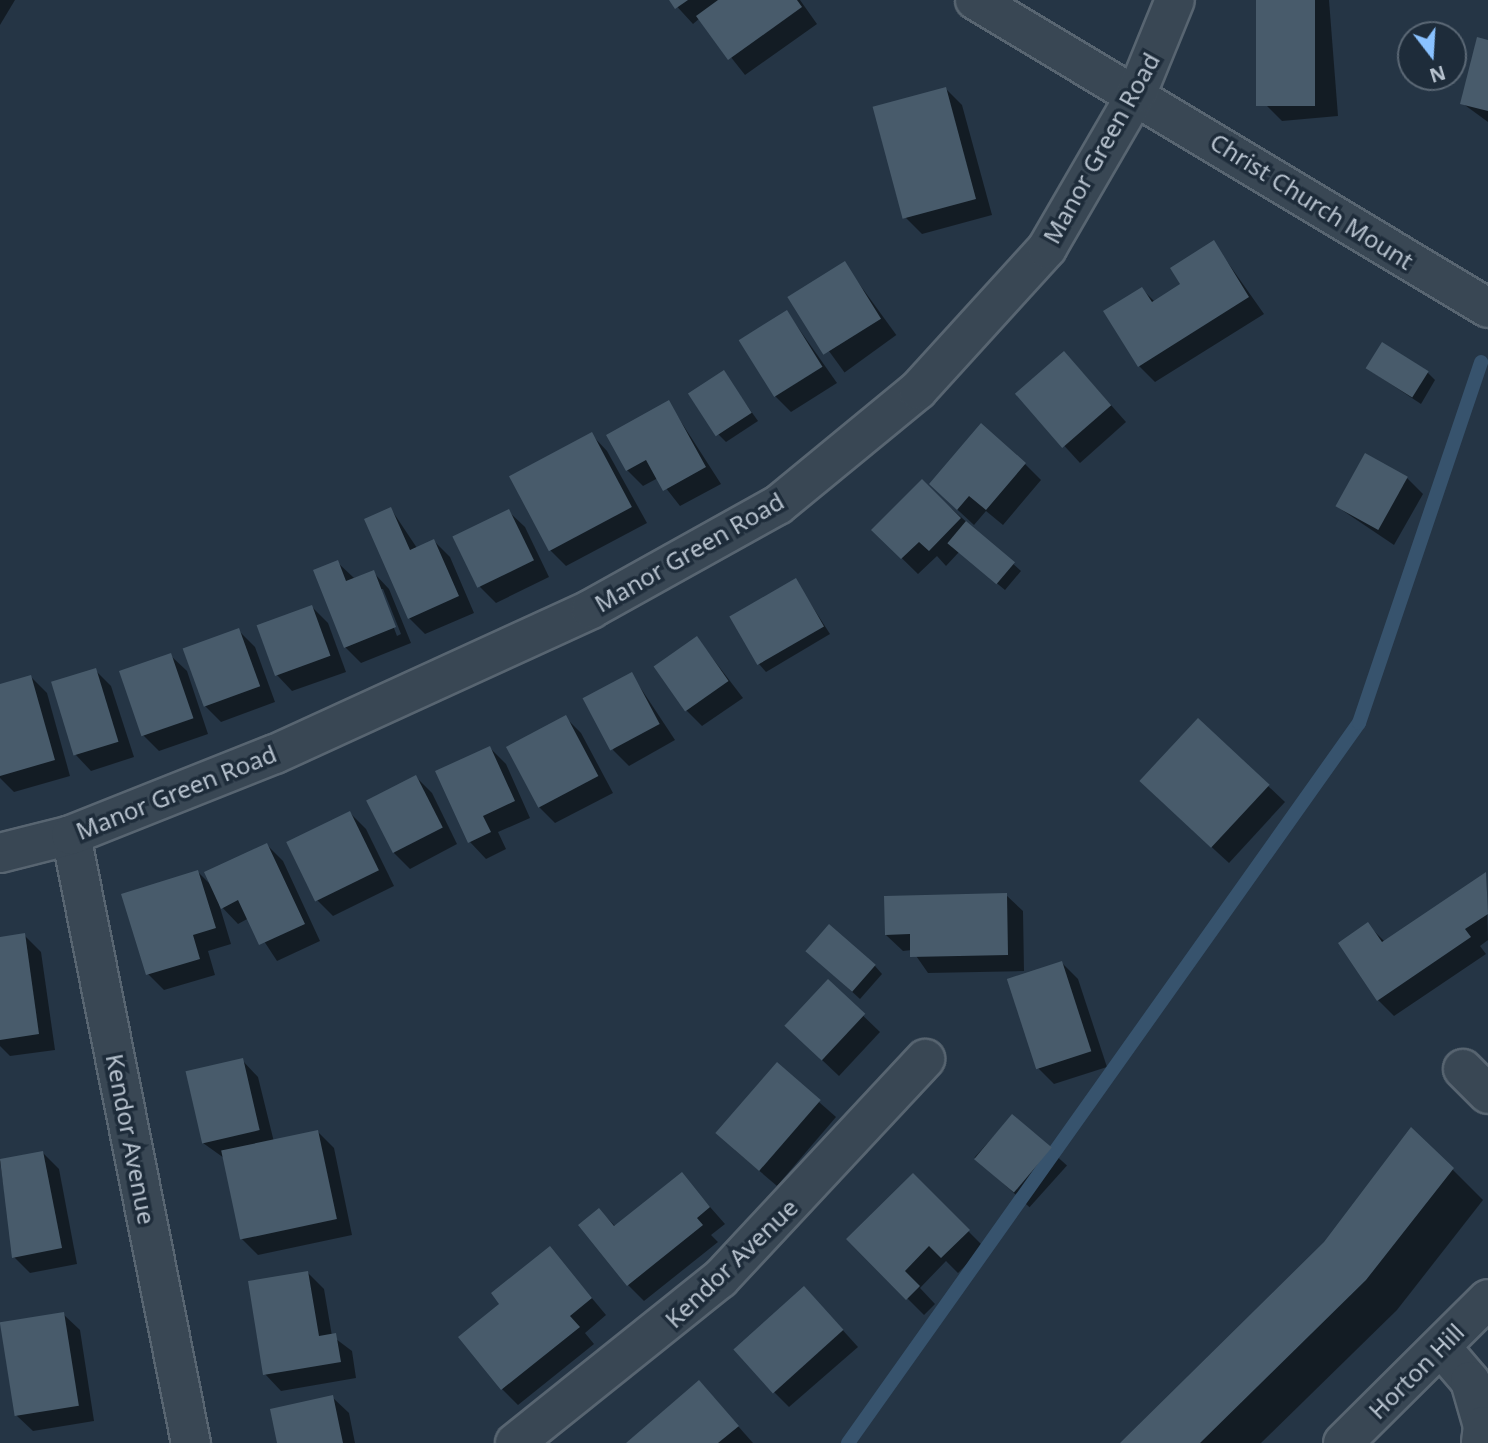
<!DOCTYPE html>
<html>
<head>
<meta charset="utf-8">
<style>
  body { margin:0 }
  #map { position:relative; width:1488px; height:1443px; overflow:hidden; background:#253545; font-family:"Noto Sans",sans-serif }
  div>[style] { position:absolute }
  .shadow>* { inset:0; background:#0007; transform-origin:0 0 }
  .stream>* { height:14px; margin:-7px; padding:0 7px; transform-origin:7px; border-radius:7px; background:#37536d }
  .building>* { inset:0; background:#485b6b; transform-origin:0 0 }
  .roads { filter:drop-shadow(2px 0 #586571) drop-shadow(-2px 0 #586571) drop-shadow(0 2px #586571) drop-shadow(0 -2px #586571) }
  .minor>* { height:38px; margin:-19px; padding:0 19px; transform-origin:19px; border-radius:19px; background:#394754 }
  span { translate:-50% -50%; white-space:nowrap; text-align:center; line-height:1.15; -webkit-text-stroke:7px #1e2c3a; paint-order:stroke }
  .street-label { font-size:24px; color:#b7c2ce }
  .north { position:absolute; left:1397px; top:21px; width:70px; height:70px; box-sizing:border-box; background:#1e2c3a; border:2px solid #5b6875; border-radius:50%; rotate:163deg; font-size:19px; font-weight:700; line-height:28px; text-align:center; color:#b7c2ce }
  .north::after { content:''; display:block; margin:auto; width:24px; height:32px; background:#8ac2ff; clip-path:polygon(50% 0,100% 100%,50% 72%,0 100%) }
</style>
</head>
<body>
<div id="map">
  <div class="shadow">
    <div style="clip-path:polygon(0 0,15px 0,0 25px)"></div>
    <div style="clip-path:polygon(671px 0,800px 0,817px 24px,745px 75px,700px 18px,693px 24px)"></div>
    <div style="clip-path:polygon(1258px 0,1329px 0,1338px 116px,1282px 121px,1266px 105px)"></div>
    <div style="clip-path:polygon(1488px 42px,1488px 122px,1462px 103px)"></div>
    <div style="clip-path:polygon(946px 89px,962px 105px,992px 215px,922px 234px,906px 218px)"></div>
    <div style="clip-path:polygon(1214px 243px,1264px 314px,1155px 382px,1139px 366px,1142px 289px,1155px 302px,1182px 285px)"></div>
    <div style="left:844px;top:263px;width:89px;height:64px;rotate:54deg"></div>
    <div style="clip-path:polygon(787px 312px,837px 383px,791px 412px,775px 396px)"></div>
    <div style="clip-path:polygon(1368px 369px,1428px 373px,1435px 380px,1421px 404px)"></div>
    <div style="clip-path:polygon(1080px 370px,1126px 422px,1080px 463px,1017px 394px)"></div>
    <div style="clip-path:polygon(723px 372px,758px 421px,726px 442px,718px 434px)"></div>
    <div style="clip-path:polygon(669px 403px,721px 484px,680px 506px,658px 478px,643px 486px,627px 470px)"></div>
    <div style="clip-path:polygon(591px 434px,607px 451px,647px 523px,566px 566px,550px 550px)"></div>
    <div style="clip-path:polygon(1025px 464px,1041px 480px,1003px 525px,986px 511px,974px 525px,947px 500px)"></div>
    <div style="clip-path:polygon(1407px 478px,1423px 494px,1394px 545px,1336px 506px)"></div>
    <div style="clip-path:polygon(922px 482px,1021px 571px,1005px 590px,959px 552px,946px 566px,937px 556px,918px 574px,873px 530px)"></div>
    <div style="clip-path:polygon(391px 509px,417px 548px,434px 541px,450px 557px,474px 613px,425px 634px,409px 618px)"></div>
    <div style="clip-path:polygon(508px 511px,525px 527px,549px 577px,496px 603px,480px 587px)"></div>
    <div style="clip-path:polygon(evenodd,337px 562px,354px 578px,373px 572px,389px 589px,411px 643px,361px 663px,345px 647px,337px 562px,379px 589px,383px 589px,401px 634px,397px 636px,379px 589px)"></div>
    <div style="clip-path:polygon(796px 581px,830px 634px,766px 672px,759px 664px)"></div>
    <div style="clip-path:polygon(312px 607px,328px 623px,346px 672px,292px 691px,276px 674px,259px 626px)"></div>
    <div style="clip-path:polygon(239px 631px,255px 647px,275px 702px,221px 722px,205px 706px)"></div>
    <div style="clip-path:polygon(697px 638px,743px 698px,702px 726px,686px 710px)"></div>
    <div style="clip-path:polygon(170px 655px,187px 671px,208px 734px,159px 751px,143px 735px)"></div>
    <div style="clip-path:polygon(95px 670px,111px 686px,134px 757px,91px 771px,75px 754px)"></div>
    <div style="clip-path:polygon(632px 675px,675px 740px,629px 766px,613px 750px)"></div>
    <div style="clip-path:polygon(31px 677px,47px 693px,70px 776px,14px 792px,0 778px,0 686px)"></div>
    <div style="clip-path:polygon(565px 717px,581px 733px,613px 793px,555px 823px,539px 807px)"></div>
    <div style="clip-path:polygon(1198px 720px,1285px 802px,1229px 863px,1157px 797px)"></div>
    <div style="clip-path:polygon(490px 748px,506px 764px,530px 818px,498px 832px,506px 849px,486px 859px,470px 842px,438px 772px)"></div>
    <div style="clip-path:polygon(416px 777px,432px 793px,457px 844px,410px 869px,394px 853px)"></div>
    <div style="clip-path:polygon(350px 813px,366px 829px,394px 886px,333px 916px,317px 900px)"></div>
    <div style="clip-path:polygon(267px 845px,283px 861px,320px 941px,277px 961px,249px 918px,238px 924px,219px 904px,231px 944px,208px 951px,215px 975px,164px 990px,148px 974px,198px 872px,212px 886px)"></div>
    <div style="clip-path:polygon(1486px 874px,1488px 940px,1480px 946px,1486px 954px,1394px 1016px,1378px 1000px,1368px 925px,1385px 942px)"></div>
    <div style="clip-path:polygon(1006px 895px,1023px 911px,1024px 971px,928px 973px,912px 950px,903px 951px,886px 935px)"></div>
    <div style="clip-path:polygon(24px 935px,41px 952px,55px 1050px,10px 1056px,0 1046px,0 939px)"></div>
    <div style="clip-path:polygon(815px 958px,875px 966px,882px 974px,860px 999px)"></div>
    <div style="clip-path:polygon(1062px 963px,1078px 979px,1107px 1067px,1054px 1084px,1038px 1068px)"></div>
    <div style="clip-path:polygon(828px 982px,880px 1032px,839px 1076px,803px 1042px)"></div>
    <div style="clip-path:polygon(242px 1060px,258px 1077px,274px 1142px,318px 1132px,334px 1148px,352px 1235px,258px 1255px,242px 1239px,224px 1158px,203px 1143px)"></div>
    <div style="clip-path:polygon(777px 1065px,836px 1117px,777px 1186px,735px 1150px)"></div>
    <div style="left:1012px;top:1116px;width:74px;height:56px;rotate:42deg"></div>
    <div style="clip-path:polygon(43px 1153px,59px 1169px,77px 1264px,30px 1273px,14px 1257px,0 1161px)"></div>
    <div style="clip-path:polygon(1452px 1169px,1483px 1200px,1397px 1310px,1261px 1443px,1122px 1443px)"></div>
    <div style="clip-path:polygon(681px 1174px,725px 1224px,711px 1235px,718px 1242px,644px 1301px,628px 1285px,599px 1210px,616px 1227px)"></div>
    <div style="clip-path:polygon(913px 1176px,984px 1247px,958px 1273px,946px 1261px,920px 1288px,935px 1304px,924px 1315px,848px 1239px)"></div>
    <div style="clip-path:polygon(550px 1248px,606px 1315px,585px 1333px,594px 1344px,518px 1405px,502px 1389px)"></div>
    <div style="clip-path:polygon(308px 1273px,324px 1289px,332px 1336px,352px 1351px,356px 1378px,281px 1391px,265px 1374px)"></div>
    <div style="clip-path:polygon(820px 1305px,858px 1347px,789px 1407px,773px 1391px)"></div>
    <div style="clip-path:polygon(63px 1314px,80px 1330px,94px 1421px,33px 1431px,16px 1415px)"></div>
    <div style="clip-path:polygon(699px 1382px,753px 1443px,629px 1443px)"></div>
    <div style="clip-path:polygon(332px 1397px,349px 1413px,355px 1443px,279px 1443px)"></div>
  </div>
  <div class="stream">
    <div style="left:848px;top:1443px;width:883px;rotate:-54.64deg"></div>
    <div style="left:1359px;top:723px;width:381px;rotate:-71.3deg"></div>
  </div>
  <div class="building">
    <div style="clip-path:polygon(669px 0,688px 0,675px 9px)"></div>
    <div style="clip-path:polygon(718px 0,797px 0,802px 7px,728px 60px,696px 16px)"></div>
    <div style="left:1256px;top:0;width:59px;height:106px"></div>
    <div style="clip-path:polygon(1477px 37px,1488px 40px,1488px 111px,1460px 104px)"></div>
    <div style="left:946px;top:87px;width:116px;height:76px;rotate:75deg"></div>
    <div style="clip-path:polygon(1214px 240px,1249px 297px,1138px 367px,1103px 311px,1142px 287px,1152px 302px,1180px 284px,1170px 268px)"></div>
    <div style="left:845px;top:261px;width:68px;height:68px;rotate:58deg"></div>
    <div style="left:787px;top:310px;width:67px;height:57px;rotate:58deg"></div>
    <div style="left:1382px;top:342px;width:55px;height:31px;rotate:32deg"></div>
    <div style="left:1064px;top:351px;width:72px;height:65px;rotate:49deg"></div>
    <div style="left:724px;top:370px;width:51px;height:43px;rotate:57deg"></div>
    <div style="clip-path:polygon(669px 400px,706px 467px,663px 491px,646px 460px,626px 471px,606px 435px)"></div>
    <div style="clip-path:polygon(981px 423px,1026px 463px,986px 510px,969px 496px,957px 510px,929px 484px)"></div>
    <div style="left:592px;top:432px;width:85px;height:94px;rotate:62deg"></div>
    <div style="left:1365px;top:453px;width:49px;height:61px;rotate:29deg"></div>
    <div style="clip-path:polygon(922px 479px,961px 518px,929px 551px,919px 542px,901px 559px,871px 530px)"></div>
    <div style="clip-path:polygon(391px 507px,410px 550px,434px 539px,459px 596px,408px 619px,364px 519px)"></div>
    <div style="left:509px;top:509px;width:57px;height:63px;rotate:64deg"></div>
    <div style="left:966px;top:521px;width:64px;height:29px;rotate:40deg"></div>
    <div style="clip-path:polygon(338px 560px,346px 581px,374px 570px,396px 627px,344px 648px,313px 570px)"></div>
    <div style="left:796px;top:578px;width:56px;height:77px;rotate:60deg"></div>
    <div style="left:312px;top:605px;width:54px;height:59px;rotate:70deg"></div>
    <div style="left:239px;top:628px;width:62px;height:60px;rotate:70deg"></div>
    <div style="left:697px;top:636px;width:55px;height:53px;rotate:55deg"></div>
    <div style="left:171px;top:653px;width:69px;height:55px;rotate:71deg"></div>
    <div style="left:96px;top:668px;width:77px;height:47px;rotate:73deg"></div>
    <div style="left:632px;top:672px;width:59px;height:56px;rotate:62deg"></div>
    <div style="clip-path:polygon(31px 675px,55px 760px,0 776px,0 684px)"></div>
    <div style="left:566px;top:715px;width:69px;height:68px;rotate:62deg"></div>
    <div style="left:1198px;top:718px;width:98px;height:86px;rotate:43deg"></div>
    <div style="clip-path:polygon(490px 746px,515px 801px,483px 816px,491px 832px,468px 843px,435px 771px)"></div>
    <div style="left:416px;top:775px;width:59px;height:56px;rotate:63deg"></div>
    <div style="left:350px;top:811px;width:66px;height:71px;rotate:64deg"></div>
    <div style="clip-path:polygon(267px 843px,305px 924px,259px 945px,238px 900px,221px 909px,204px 872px)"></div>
    <div style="clip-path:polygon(198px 870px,216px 928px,193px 935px,200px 959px,146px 975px,121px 894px)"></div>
    <div style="clip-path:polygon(1486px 872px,1488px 914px,1465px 929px,1471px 937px,1377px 1001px,1338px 943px,1368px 922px,1382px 942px)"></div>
    <div style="clip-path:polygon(1007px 893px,1008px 955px,910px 957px,910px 934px,885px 935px,884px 896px)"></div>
    <div style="left:829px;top:924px;width:62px;height:36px;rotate:41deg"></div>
    <div style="clip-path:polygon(25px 933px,39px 1034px,0 1040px,0 937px)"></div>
    <div style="left:1062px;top:961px;width:95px;height:58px;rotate:72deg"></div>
    <div style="left:828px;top:979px;width:51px;height:64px;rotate:43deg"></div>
    <div style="left:243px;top:1058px;width:74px;height:59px;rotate:77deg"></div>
    <div style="left:777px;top:1062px;width:58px;height:94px;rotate:41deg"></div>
    <div style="left:1012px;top:1114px;width:52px;height:59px;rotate:40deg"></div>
    <div style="clip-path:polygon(1411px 1127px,1454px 1168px,1366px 1280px,1200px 1443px,1120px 1443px,1324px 1242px)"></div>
    <div style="left:318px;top:1130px;width:91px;height:99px;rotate:78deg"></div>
    <div style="clip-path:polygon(43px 1151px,62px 1248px,12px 1258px,0 1159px)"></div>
    <div style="clip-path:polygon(682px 1172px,710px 1207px,697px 1218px,703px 1225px,627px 1286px,578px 1225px,599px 1208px,614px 1226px)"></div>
    <div style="clip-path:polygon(913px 1173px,970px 1230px,941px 1258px,929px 1246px,905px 1271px,920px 1286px,906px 1300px,846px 1239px)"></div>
    <div style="clip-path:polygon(550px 1246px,592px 1298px,570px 1316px,580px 1327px,501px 1390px,458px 1337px,499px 1304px,491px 1293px)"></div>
    <div style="clip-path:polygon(308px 1271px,319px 1336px,336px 1333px,341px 1362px,263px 1375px,248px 1281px)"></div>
    <div style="left:804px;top:1286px;width:59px;height:95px;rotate:48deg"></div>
    <div style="left:64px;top:1312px;width:95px;height:65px;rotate:81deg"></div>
    <div style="clip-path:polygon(699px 1380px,739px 1426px,718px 1443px,626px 1443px)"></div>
    <div style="clip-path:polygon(333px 1395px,343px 1443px,277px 1443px,270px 1409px)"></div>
  </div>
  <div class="roads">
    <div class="minor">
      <div style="left:975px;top:0;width:598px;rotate:30.98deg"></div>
      <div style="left:71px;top:835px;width:620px;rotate:78.84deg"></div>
      <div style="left:0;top:853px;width:73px;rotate:-14.2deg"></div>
      <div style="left:71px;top:835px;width:219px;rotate:-21.7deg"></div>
      <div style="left:275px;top:754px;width:348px;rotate:-24.6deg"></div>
      <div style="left:591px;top:609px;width:214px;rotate:-29.1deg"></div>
      <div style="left:778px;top:505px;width:181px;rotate:-39.4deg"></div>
      <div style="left:918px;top:390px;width:192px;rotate:-47.7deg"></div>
      <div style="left:1047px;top:248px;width:179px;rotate:-59.9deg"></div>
      <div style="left:1137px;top:93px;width:100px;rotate:-67.8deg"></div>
      <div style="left:1463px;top:1069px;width:35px;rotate:45deg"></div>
      <div style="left:1441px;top:1347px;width:45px;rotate:49.5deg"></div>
      <div style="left:1470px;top:1381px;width:47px;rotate:73.9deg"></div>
      <div style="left:1483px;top:1426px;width:17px;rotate:97deg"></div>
      <div style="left:515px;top:1443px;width:263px;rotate:-38.7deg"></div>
      <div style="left:720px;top:1279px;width:301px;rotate:-47deg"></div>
      <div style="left:1343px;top:1443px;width:204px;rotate:-44.8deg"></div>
    </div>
  </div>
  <div class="street-label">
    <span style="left:1101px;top:148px;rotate:-61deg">Manor Green Road</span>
    <span style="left:1312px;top:201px;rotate:32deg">Christ Church Mount</span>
    <span style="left:689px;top:552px;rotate:-30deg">Manor Green Road</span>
    <span style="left:176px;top:792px;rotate:-22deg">Manor Green Road</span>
    <span style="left:131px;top:1139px;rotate:79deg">Kendor Avenue</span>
    <span style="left:731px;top:1263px;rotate:-44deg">Kendor Avenue</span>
    <span style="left:1416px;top:1371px;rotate:-45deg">Horton Hill</span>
  </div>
  <div class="north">N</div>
</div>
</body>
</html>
